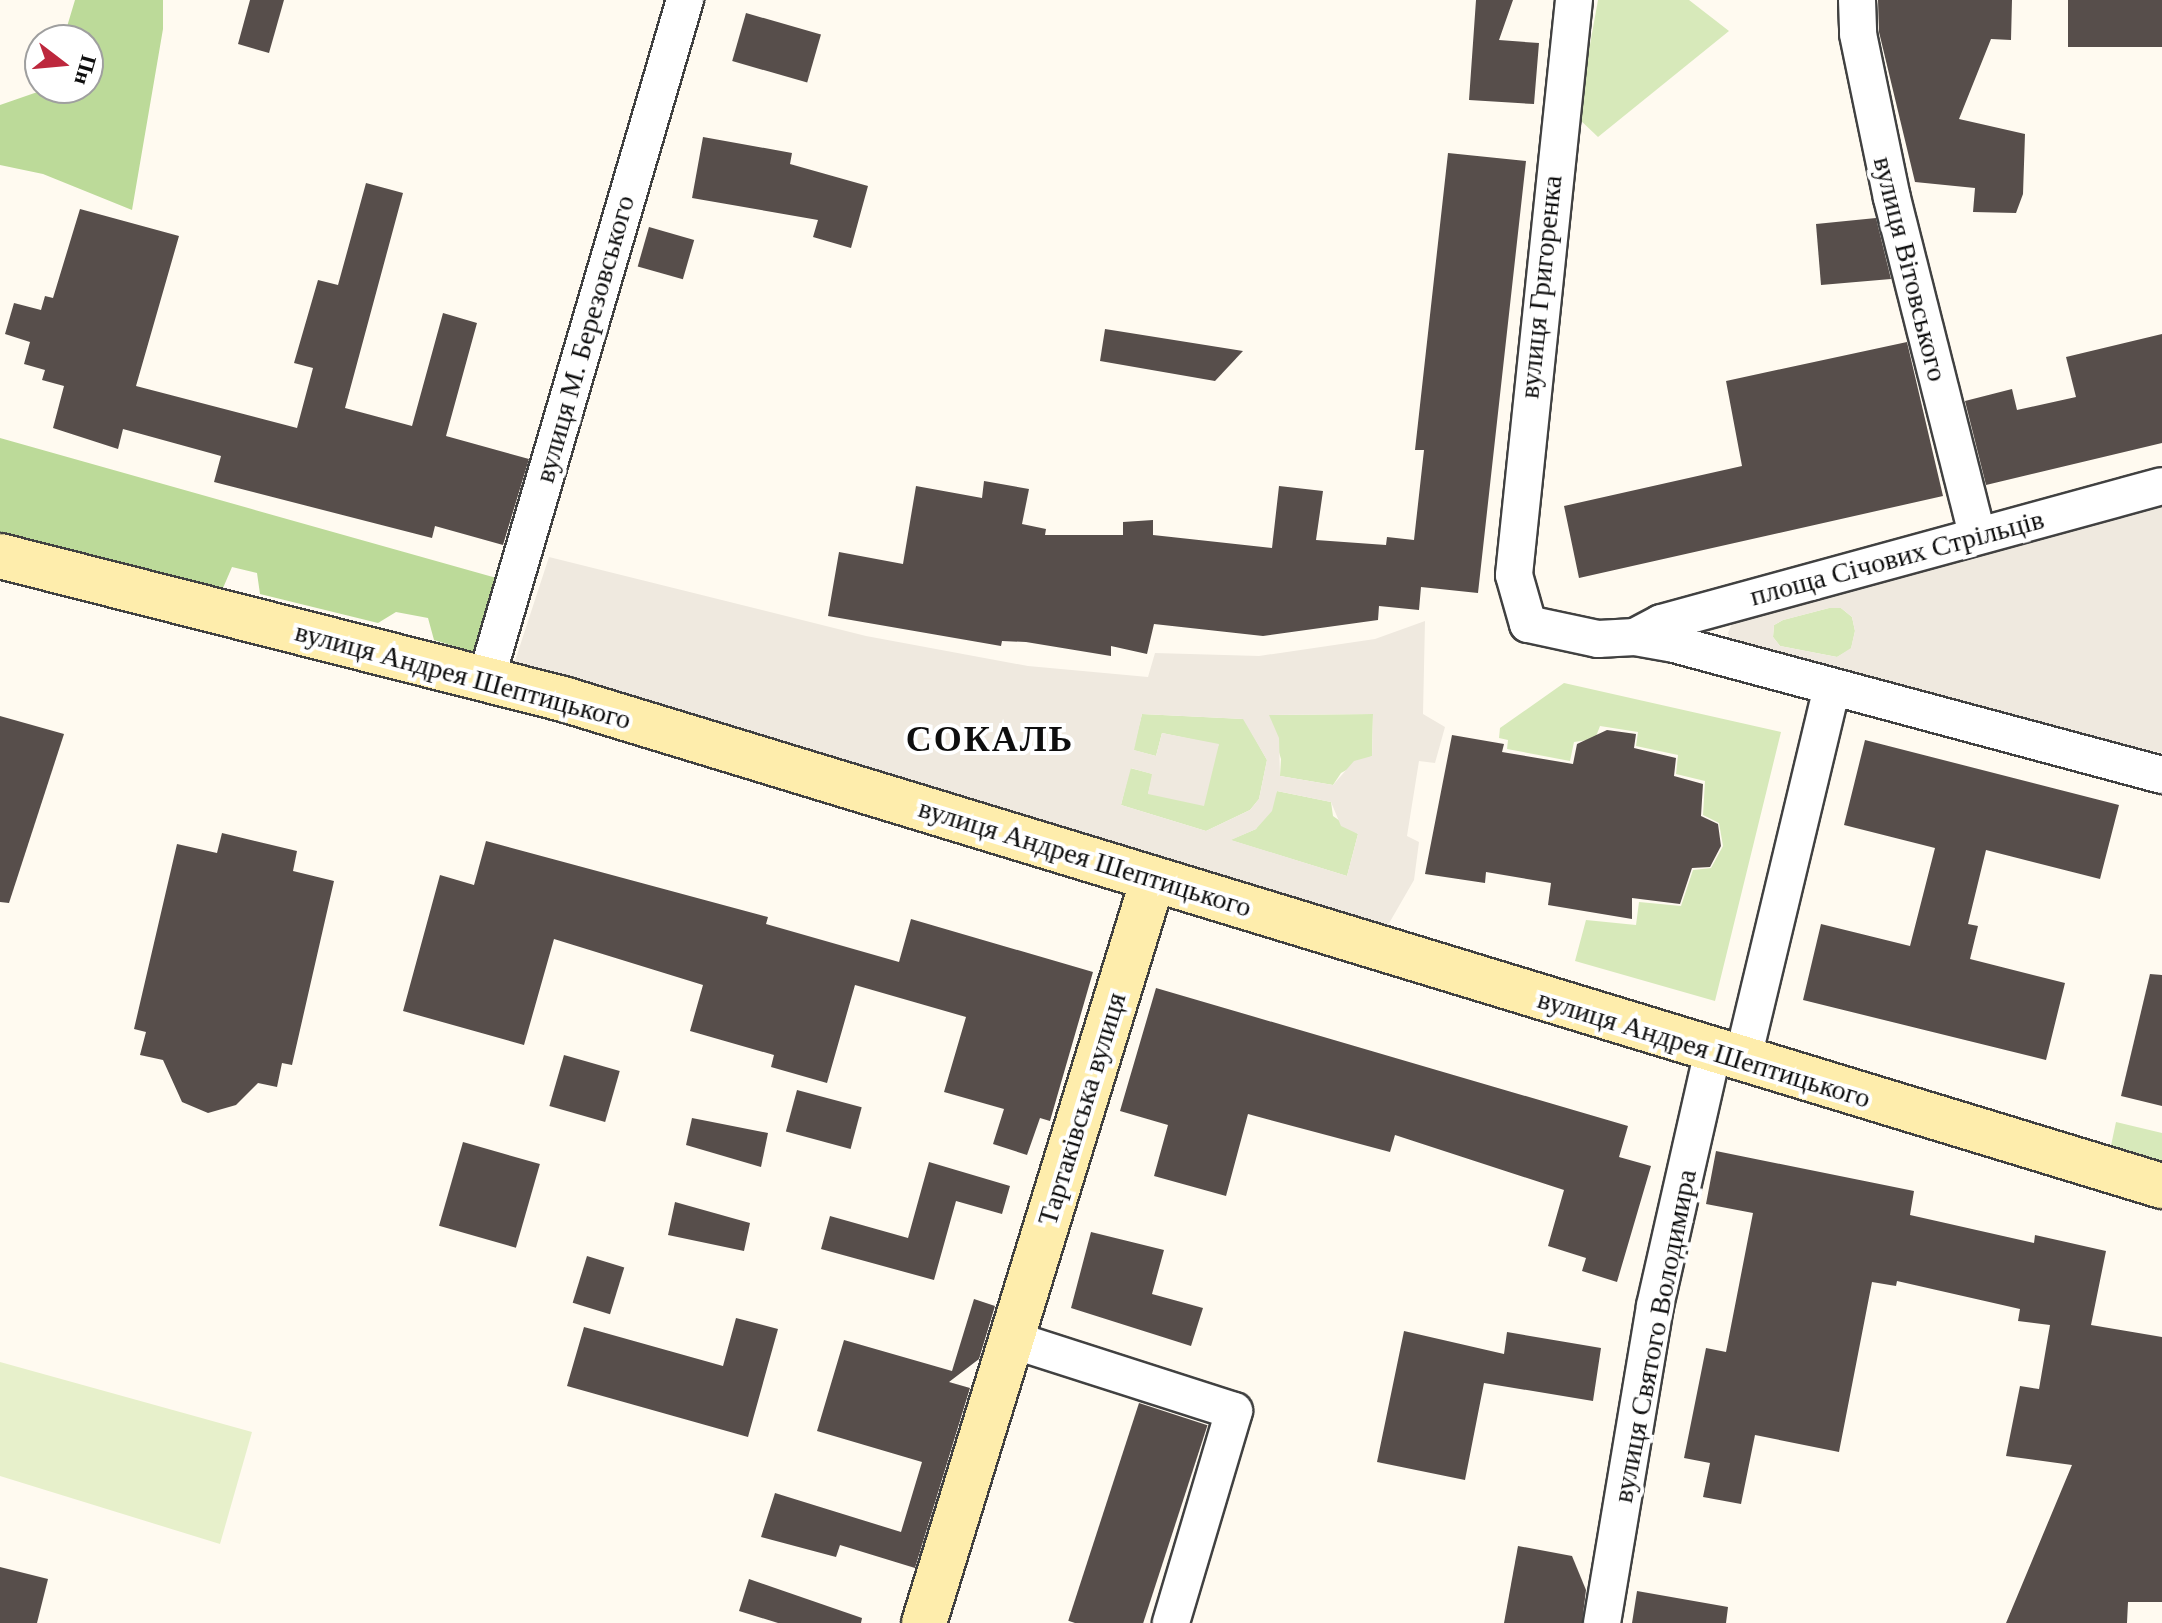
<!DOCTYPE html>
<html>
<head>
<meta charset="utf-8">
<style>
  body { margin:0 }
  #map { position:relative; width:2162px; height:1623px; overflow:hidden; background:#fffaf0; font-family:Georgia,serif }
  div>[style] { position:absolute }
  .green>* { inset:0; background:#d7e9ba }
  .forest>* { inset:0; background:#bcda99 }
  .pitch>* { inset:0; background:#e7f0cb }
  .plaza>* { inset:0; background:#efe9df }
  .building>* { inset:0; background:#574e4b; transform-origin:0 0 }
  .roads { filter:drop-shadow(2px 0 #414141) drop-shadow(-2px 0 #414141) drop-shadow(0 2px #414141) drop-shadow(0 -2px #414141) }
  .street>* { height:36px; margin:-18px; padding:0 18px; transform-origin:18px; border-radius:18px; background:#fff }
  .secondary>* { height:44px; margin:-22px; padding:0 22px; transform-origin:22px; border-radius:22px; background:#feedac }
  span { translate:-50% -50%; white-space:nowrap; text-align:center; line-height:1.15; -webkit-text-stroke:8px #fff; paint-order:stroke }
  .street-label { font-size:28px; color:#0e0e0e }
  .district-label { font-size:36px; color:#0e0e0e; font-weight:700; letter-spacing:2px }
  .north { position:absolute; left:24px; top:24px; width:80px; height:80px; box-sizing:border-box; background:#fff; border:2px solid #9f9f9f; border-radius:50%; rotate:106deg; font-size:22px; font-weight:700; line-height:32px; text-align:center; color:#0e0e0e }
  .north::after { content:''; display:block; margin:auto; width:28px; height:36px; background:#bd283d; clip-path:polygon(50% 0,100% 100%,50% 72%,0 100%) }
</style>
</head>
<body>
<div id="map">
  <div class="green">
    <div style="clip-path:polygon(1598px 0,1689px 0,1729px 31px,1598px 137px,1577px 117px)"></div>
    <div style="clip-path:polygon(1829px 608px,1841px 608px,1852px 617px,1855px 631px,1851px 649px,1837px 657px,1780px 646px,1773px 637px,1774px 625px,1783px 620px)"></div>
    <div style="clip-path:polygon(1564px 683px,1781px 732px,1715px 1001px,1575px 961px,1586px 920px,1636px 925px,1639px 902px,1681px 906px,1693px 870px,1711px 868px,1723px 846px,1719px 823px,1703px 815px,1705px 781px,1676px 774px,1678px 755px,1636px 746px,1638px 732px,1600px 726px,1595px 739px,1574px 742px,1570px 761px,1507px 749px,1508px 740px,1499px 738px,1500px 728px)"></div>
    <div style="clip-path:polygon(1142px 714px,1244px 719px,1267px 760px,1259px 799px,1250px 810px,1206px 831px,1121px 805px,1130px 768px,1153px 774px,1148px 794px,1219px 745px,1162px 733px,1156px 756px,1133px 750px)"></div>
    <div style="clip-path:polygon(1373px 714px,1372px 756px,1341px 773px,1333px 785px,1280px 776px,1281px 759px,1268px 715px)"></div>
    <div style="clip-path:polygon(1277px 791px,1331px 802px,1333px 816px,1358px 834px,1347px 876px,1230px 840px,1256px 829px)"></div>
    <div style="clip-path:polygon(2116px 1122px,2162px 1133px,2162px 1168px,2109px 1155px)"></div>
  </div>
  <div class="forest">
    <div style="clip-path:polygon(75px 0,163px 0,163px 29px,132px 210px,43px 174px,0 165px,0 105px,49px 88px,88px 88px,88px 40px,63px 40px)"></div>
    <div style="clip-path:polygon(0 438px,500px 579px,486px 639px,473px 652px,434px 640px,428px 618px,396px 612px,378px 623px,260px 594px,257px 573px,232px 567px,223px 588px,0 532px)"></div>
  </div>
  <div class="pitch">
    <div style="clip-path:polygon(0 1362px,252px 1432px,220px 1544px,0 1476px)"></div>
  </div>
  <div class="plaza">
    <div style="clip-path:polygon(evenodd,2162px 505px,2162px 753px,1760px 662px,1732px 647px,1728px 633px,1734px 619px,1765px 605px,2162px 505px,1829px 608px,1841px 608px,1852px 617px,1855px 631px,1851px 648px,1837px 657px,1780px 646px,1773px 637px,1774px 625px,1783px 620px,1829px 608px)"></div>
    <div style="clip-path:polygon(evenodd,549px 557px,866px 636px,1028px 666px,1148px 677px,1155px 653px,1259px 656px,1375px 639px,1425px 621px,1423px 714px,1445px 727px,1435px 763px,1419px 761px,1407px 836px,1419px 842px,1414px 880px,1384px 932px,985px 803px,514px 664px,549px 557px,1142px 714px,1243px 719px,1267px 760px,1259px 799px,1250px 810px,1206px 831px,1121px 805px,1131px 768px,1152px 774px,1148px 794px,1204px 806px,1219px 744px,1162px 733px,1156px 756px,1134px 750px,1142px 714px,549px 557px,1373px 714px,1372px 756px,1354px 761px,1333px 785px,1280px 776px,1279px 738px,1269px 715px,1373px 714px,549px 557px,1277px 791px,1331px 802px,1341px 826px,1358px 834px,1347px 876px,1231px 840px,1256px 829px,1272px 811px,1277px 791px)"></div>
  </div>
  <div class="building">
    <div style="clip-path:polygon(250px 0,284px 0,269px 53px,238px 44px)"></div>
    <div style="clip-path:polygon(1476px 0,1513px 0,1499px 40px,1539px 43px,1534px 104px,1469px 100px)"></div>
    <div style="clip-path:polygon(1878px 0,2012px 0,2011px 40px,1991px 39px,1959px 119px,2025px 134px,2023px 194px,2016px 213px,1973px 212px,1975px 188px,1915px 182px,1879px 32px)"></div>
    <div style="left:2068px;top:0;width:94px;height:47px"></div>
    <div style="left:746px;top:13px;width:78px;height:50px;rotate:16deg"></div>
    <div style="clip-path:polygon(703px 137px,792px 153px,790px 164px,868px 186px,851px 248px,813px 237px,818px 220px,692px 198px)"></div>
    <div style="clip-path:polygon(1448px 153px,1526px 161px,1478px 593px,1421px 587px,1419px 610px,1379px 606px,1378px 620px,1263px 636px,1154px 624px,1147px 654px,1111px 646px,1111px 656px,1026px 642px,1002px 641px,1001px 646px,828px 616px,839px 552px,903px 564px,916px 486px,982px 498px,984px 481px,1029px 489px,1022px 524px,1046px 529px,1045px 535px,1123px 535px,1123px 522px,1153px 520px,1153px 535px,1272px 548px,1279px 486px,1323px 491px,1316px 540px,1386px 545px,1387px 537px,1414px 540px,1424px 450px,1415px 450px)"></div>
    <div style="clip-path:polygon(366px 183px,403px 193px,345px 408px,412px 426px,443px 313px,477px 323px,446px 436px,529px 459px,503px 545px,435px 526px,432px 538px,214px 482px,221px 456px,123px 429px,118px 449px,53px 428px,64px 386px,42px 380px,45px 370px,24px 364px,30px 342px,5px 334px,14px 303px,41px 310px,45px 296px,53px 298px,80px 209px,179px 236px,136px 386px,297px 428px,313px 368px,294px 363px,318px 280px,338px 285px)"></div>
    <div style="clip-path:polygon(1876px 218px,1891px 279px,1821px 285px,1816px 224px)"></div>
    <div style="left:649px;top:227px;width:47px;height:41px;rotate:16deg"></div>
    <div style="clip-path:polygon(1105px 329px,1243px 351px,1215px 381px,1100px 361px)"></div>
    <div style="clip-path:polygon(2162px 334px,2162px 443px,1986px 485px,1965px 401px,2012px 389px,2017px 410px,2076px 397px,2066px 357px)"></div>
    <div style="clip-path:polygon(1907px 342px,1943px 496px,1579px 578px,1564px 506px,1742px 466px,1726px 381px)"></div>
    <div style="clip-path:polygon(0 716px,64px 734px,9px 903px,0 902px)"></div>
    <div style="clip-path:polygon(1607px 730px,1636px 734px,1634px 748px,1676px 758px,1674px 776px,1703px 784px,1701px 816px,1718px 824px,1721px 846px,1710px 867px,1692px 868px,1680px 904px,1632px 898px,1632px 919px,1548px 905px,1551px 883px,1486px 872px,1485px 883px,1425px 874px,1452px 735px,1504px 744px,1502px 752px,1573px 764px,1577px 744px)"></div>
    <div style="clip-path:polygon(1865px 740px,2119px 805px,2100px 879px,1986px 850px,1968px 924px,1978px 926px,1970px 959px,2065px 983px,2046px 1060px,1803px 1000px,1821px 924px,1910px 946px,1935px 848px,1844px 825px)"></div>
    <div style="clip-path:polygon(222px 833px,297px 851px,293px 871px,334px 881px,292px 1065px,282px 1063px,277px 1087px,258px 1083px,236px 1105px,208px 1113px,182px 1102px,163px 1060px,140px 1055px,146px 1032px,134px 1029px,177px 844px,217px 853px)"></div>
    <div style="clip-path:polygon(486px 841px,768px 917px,766px 924px,899px 962px,911px 919px,1093px 972px,1050px 1121px,1040px 1118px,1027px 1155px,993px 1144px,1004px 1109px,944px 1092px,966px 1017px,855px 985px,827px 1083px,771px 1067px,774px 1055px,690px 1031px,703px 985px,554px 939px,524px 1045px,403px 1011px,440px 875px,474px 885px)"></div>
    <div style="clip-path:polygon(2150px 974px,2162px 975px,2162px 1106px,2121px 1096px)"></div>
    <div style="clip-path:polygon(1156px 988px,1628px 1126px,1619px 1157px,1651px 1166px,1617px 1282px,1582px 1271px,1586px 1258px,1548px 1246px,1564px 1190px,1395px 1135px,1390px 1152px,1248px 1114px,1226px 1196px,1154px 1176px,1168px 1125px,1120px 1111px)"></div>
    <div style="left:564px;top:1055px;width:58px;height:53px;rotate:16deg"></div>
    <div style="left:797px;top:1090px;width:67px;height:43px;rotate:15deg"></div>
    <div style="clip-path:polygon(692px 1118px,768px 1133px,761px 1167px,686px 1145px)"></div>
    <div style="left:463px;top:1142px;width:80px;height:87px;rotate:16deg"></div>
    <div style="clip-path:polygon(1716px 1151px,1914px 1191px,1910px 1215px,2034px 1243px,2035px 1235px,2106px 1251px,2091px 1325px,2162px 1337px,2162px 1602px,2128px 1602px,2127px 1623px,2006px 1623px,2072px 1465px,2006px 1456px,2020px 1386px,2039px 1389px,2050px 1325px,2018px 1321px,2020px 1309px,1897px 1281px,1896px 1286px,1872px 1282px,1839px 1452px,1755px 1435px,1741px 1504px,1703px 1497px,1710px 1463px,1684px 1458px,1706px 1348px,1726px 1352px,1753px 1213px,1706px 1204px)"></div>
    <div style="clip-path:polygon(929px 1162px,1010px 1186px,1002px 1214px,956px 1201px,934px 1280px,821px 1249px,830px 1216px,908px 1238px)"></div>
    <div style="clip-path:polygon(675px 1202px,750px 1223px,744px 1251px,668px 1235px)"></div>
    <div style="clip-path:polygon(1091px 1232px,1164px 1250px,1152px 1294px,1203px 1308px,1191px 1346px,1071px 1308px)"></div>
    <div style="left:587px;top:1256px;width:39px;height:49px;rotate:17deg"></div>
    <div style="clip-path:polygon(974px 1299px,995px 1306px,979px 1359px,949px 1382px,970px 1388px,915px 1568px,840px 1545px,836px 1557px,761px 1537px,775px 1493px,901px 1532px,922px 1462px,817px 1431px,844px 1340px,952px 1371px)"></div>
    <div style="clip-path:polygon(736px 1318px,778px 1329px,748px 1437px,567px 1386px,584px 1327px,723px 1366px)"></div>
    <div style="clip-path:polygon(1404px 1331px,1504px 1354px,1507px 1332px,1601px 1348px,1593px 1401px,1484px 1383px,1465px 1480px,1377px 1462px)"></div>
    <div style="left:1139px;top:1403px;width:72px;height:229px;rotate:18deg"></div>
    <div style="clip-path:polygon(1518px 1546px,1572px 1556px,1586px 1590px,1582px 1623px,1504px 1623px)"></div>
    <div style="clip-path:polygon(0 1567px,48px 1579px,37px 1623px,0 1623px)"></div>
    <div style="clip-path:polygon(749px 1579px,862px 1618px,861px 1623px,778px 1623px,739px 1611px)"></div>
    <div style="clip-path:polygon(1637px 1591px,1728px 1607px,1726px 1623px,1632px 1623px)"></div>
  </div>
  <div class="roads">
    <div class="street">
      <div style="left:1574px;top:0;width:578px;rotate:95.96deg"></div>
      <div style="left:1514px;top:575px;width:51px;rotate:74.1deg"></div>
      <div style="left:1528px;top:624px;width:72px;rotate:12.1deg"></div>
      <div style="left:1598px;top:639px;width:37px;rotate:-3deg"></div>
      <div style="left:1635px;top:637px;width:40px;rotate:10deg"></div>
      <div style="left:1674px;top:644px;width:505px;rotate:15.03deg"></div>
      <div style="left:1857px;top:0;width:34px;rotate:88deg"></div>
      <div style="left:1858px;top:34px;width:167px;rotate:78.3deg"></div>
      <div style="left:1892px;top:198px;width:348px;rotate:75.8deg"></div>
      <div style="left:1635px;top:637px;width:30px;rotate:-28deg"></div>
      <div style="left:1661px;top:623px;width:519px;rotate:-15.29deg"></div>
      <div style="left:486px;top:679px;width:708px;rotate:-73.67deg"></div>
      <div style="left:1742px;top:1062px;width:385px;rotate:-76.5deg"></div>
      <div style="left:1013px;top:1340px;width:232px;rotate:17.8deg"></div>
      <div style="left:1234px;top:1411px;width:221px;rotate:106.6deg"></div>
      <div style="left:1602px;top:1623px;width:321px;rotate:-80.5deg"></div>
      <div style="left:1655px;top:1306px;width:262px;rotate:-77.2deg"></div>
    </div>
    <div class="secondary">
      <div style="left:0;top:556px;width:581px;rotate:14.25deg"></div>
      <div style="left:563px;top:699px;width:1672px;rotate:16.94deg"></div>
      <div style="left:924px;top:1623px;width:778px;rotate:-72.89deg"></div>
    </div>
  </div>
  <div class="street-label">
    <span style="left:1910px;top:269px;rotate:76deg">вулиця Вітовського</span>
    <span style="left:1541px;top:287px;rotate:-84deg">вулиця Григоренка</span>
    <span style="left:585px;top:339px;rotate:-74deg">вулиця М. Березовського</span>
    <span style="left:1897px;top:558px;rotate:-15deg">площа Січових Стрільців</span>
    <span style="left:463px;top:676px;rotate:15deg">вулиця Андрея Шептицького</span>
    <span style="left:1085px;top:858px;rotate:17deg">вулиця Андрея Шептицького</span>
    <span style="left:1704px;top:1049px;rotate:17deg">вулиця Андрея Шептицького</span>
    <span style="left:1082px;top:1109px;rotate:-73deg">Тартаківська вулиця</span>
    <span style="left:1655px;top:1336px;rotate:-79deg">вулиця Святого Володимира</span>
  </div>
  <div class="district-label">
    <span style="left:990px;top:740px">СОКАЛЬ</span>
  </div>
  <div class="north">Пн</div>
</div>
</body>
</html>
